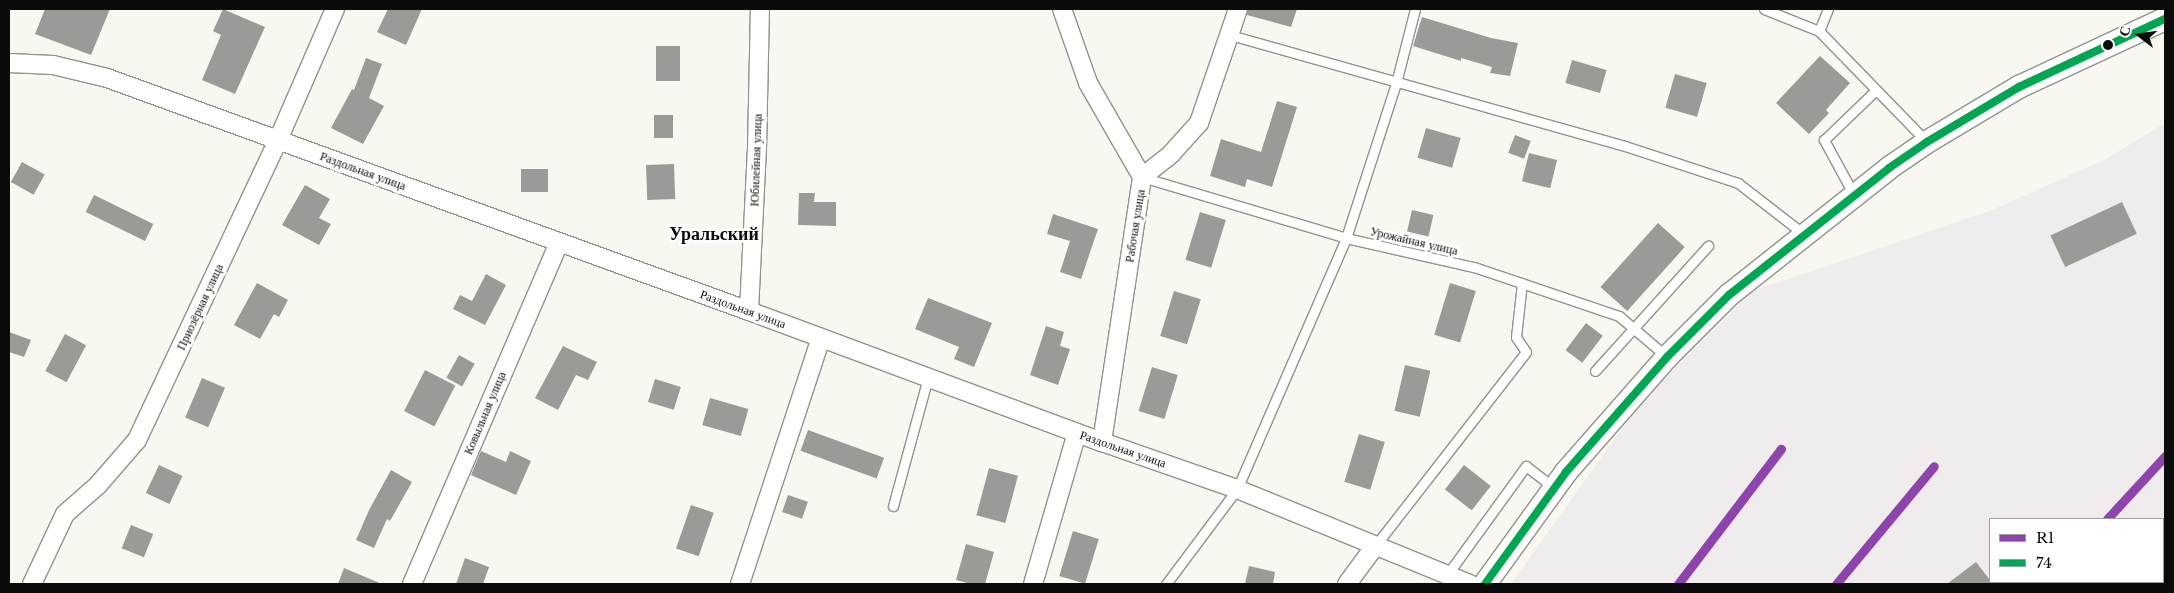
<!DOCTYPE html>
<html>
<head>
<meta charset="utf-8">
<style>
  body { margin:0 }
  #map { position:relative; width:2174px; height:593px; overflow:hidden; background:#f9f8f0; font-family:"Libre Baskerville",serif }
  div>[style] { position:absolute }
  .industrial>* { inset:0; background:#f0ebec }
  .building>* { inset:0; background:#9c9a96; transform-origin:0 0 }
  .roads { filter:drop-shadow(1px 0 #92928e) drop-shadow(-1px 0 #92928e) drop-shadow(0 1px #92928e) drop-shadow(0 -1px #92928e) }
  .service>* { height:9px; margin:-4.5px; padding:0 4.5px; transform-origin:4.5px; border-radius:4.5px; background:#fefefd }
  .minor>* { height:18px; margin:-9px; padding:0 9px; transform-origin:9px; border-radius:9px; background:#fefefd }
  .tertiary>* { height:22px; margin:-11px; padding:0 11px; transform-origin:11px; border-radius:11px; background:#fefefd }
  .bus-1>* { height:8px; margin:-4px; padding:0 4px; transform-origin:4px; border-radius:4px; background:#00a651 }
  .rail-1>* { height:9px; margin:-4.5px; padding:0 4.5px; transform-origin:4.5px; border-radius:4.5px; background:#8e44ad }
  .dots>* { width:14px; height:14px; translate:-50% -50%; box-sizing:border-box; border:2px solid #fff; border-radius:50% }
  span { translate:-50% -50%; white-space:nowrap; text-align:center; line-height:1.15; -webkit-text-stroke:5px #fff; paint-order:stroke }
  .street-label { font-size:12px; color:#0b0b0b }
  .district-label { font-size:18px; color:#0b0b0b; font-weight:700 }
  .frame { position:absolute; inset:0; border:10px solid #0b0b0b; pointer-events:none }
  .legend { position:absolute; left:1989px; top:518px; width:175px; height:65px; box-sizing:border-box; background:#fff; border:1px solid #9d9d9d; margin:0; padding:6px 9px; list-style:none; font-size:15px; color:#0b0b0b }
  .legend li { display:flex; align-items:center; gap:10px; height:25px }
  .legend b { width:25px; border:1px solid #9d9d9d }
  .north { position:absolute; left:2114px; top:10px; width:50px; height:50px; -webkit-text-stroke:4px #fff; paint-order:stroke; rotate:285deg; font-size:14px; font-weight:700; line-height:20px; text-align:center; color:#0b0b0b }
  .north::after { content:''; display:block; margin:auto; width:18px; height:22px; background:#0b0b0b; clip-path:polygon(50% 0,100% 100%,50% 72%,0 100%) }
</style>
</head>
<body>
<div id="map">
  <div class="industrial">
    <div style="clip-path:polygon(evenodd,2165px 123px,2165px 584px,1511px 584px,1637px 407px,1750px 292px,1992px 210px,2106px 159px,2165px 123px,1990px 519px,2163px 519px,2163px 582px,1990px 582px,1990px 519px)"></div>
  </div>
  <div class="building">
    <div style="clip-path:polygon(45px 9px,110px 9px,91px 55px,35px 34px)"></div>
    <div style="clip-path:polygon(223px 9px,265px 27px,235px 94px,202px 80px,221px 35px,213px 31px)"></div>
    <div style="clip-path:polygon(388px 9px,422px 9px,406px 45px,377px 32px)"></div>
    <div style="clip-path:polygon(1248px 9px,1297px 9px,1291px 27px,1247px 15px)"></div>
    <div style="clip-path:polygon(1422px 17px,1491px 38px,1518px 43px,1510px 76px,1490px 73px,1492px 67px,1461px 58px,1461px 61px,1413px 46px)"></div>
    <div style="left:656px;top:46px;width:24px;height:35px"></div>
    <div style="clip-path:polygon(1820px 56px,1850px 83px,1826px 110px,1829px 113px,1809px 134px,1776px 103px)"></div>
    <div style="clip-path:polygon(366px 58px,382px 64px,369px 98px,384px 106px,363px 144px,331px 128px,352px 89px,354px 90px)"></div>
    <div style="left:1572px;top:60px;width:36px;height:24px;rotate:16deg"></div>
    <div style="left:1675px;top:74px;width:33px;height:35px;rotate:16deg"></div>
    <div style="clip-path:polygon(1277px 101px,1297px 107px,1272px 187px,1247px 179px,1245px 187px,1210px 176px,1221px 139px,1261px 152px)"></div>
    <div style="left:654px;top:115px;width:19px;height:23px"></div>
    <div style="left:1426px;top:128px;width:36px;height:31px;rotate:16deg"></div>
    <div style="left:1515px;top:135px;width:17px;height:19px;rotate:21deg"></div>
    <div style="left:1529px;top:153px;width:29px;height:29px;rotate:14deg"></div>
    <div style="left:22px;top:162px;width:26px;height:23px;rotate:29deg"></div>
    <div style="left:674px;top:164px;width:35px;height:28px;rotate:88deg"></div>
    <div style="left:548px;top:169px;width:23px;height:27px;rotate:90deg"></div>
    <div style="clip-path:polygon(305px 185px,330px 199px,319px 218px,331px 224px,319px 245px,282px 225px)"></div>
    <div style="clip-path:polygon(799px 193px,815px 193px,814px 202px,836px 202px,836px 226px,798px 225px)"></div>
    <div style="left:94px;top:195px;width:66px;height:19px;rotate:26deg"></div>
    <div style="left:2122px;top:202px;width:35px;height:79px;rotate:65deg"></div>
    <div style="left:1412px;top:210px;width:22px;height:22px;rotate:13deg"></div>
    <div style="left:1200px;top:212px;width:27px;height:50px;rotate:17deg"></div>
    <div style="clip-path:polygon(1053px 214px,1098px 229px,1081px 279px,1060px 272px,1070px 241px,1047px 234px)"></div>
    <div style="left:1658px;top:223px;width:36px;height:86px;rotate:42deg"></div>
    <div style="clip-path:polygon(486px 274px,506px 285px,485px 325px,453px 309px,460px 295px,472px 301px)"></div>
    <div style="clip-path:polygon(257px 283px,288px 300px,279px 317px,274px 314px,260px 339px,234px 325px)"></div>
    <div style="left:1450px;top:283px;width:27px;height:54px;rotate:17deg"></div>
    <div style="left:1174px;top:291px;width:28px;height:47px;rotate:17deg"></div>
    <div style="clip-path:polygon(928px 298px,992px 323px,974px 367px,954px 359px,959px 347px,915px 329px)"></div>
    <div style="left:1586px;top:323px;width:21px;height:34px;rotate:37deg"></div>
    <div style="clip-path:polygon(1046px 326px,1064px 332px,1060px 346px,1070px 349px,1058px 385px,1030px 375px)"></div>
    <div style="clip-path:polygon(9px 332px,31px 340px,24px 357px,9px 352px)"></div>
    <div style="left:65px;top:334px;width:24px;height:42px;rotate:28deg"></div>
    <div style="clip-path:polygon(563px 346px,597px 362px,588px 380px,576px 375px,558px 410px,535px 398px)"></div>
    <div style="left:459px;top:355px;width:18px;height:26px;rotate:29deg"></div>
    <div style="left:1405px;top:365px;width:26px;height:47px;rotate:13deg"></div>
    <div style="left:1152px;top:367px;width:27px;height:46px;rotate:17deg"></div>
    <div style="left:425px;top:370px;width:34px;height:46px;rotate:27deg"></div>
    <div style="left:202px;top:378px;width:25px;height:43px;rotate:23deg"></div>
    <div style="left:655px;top:379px;width:27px;height:24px;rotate:17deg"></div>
    <div style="left:710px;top:398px;width:40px;height:28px;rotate:16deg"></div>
    <div style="left:808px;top:430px;width:81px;height:22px;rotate:20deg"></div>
    <div style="left:1359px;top:434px;width:27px;height:50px;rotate:17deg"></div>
    <div style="clip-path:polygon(481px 451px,506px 462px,510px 451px,531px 461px,516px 495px,471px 475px)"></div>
    <div style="left:159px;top:465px;width:26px;height:31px;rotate:25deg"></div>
    <div style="left:1464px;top:465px;width:34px;height:31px;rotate:38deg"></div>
    <div style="left:989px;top:468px;width:30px;height:49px;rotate:15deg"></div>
    <div style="clip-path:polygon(391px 470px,412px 482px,390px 521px,387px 519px,374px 548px,356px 540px,369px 510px)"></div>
    <div style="left:788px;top:495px;width:21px;height:18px;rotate:19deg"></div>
    <div style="left:691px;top:505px;width:24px;height:46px;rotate:19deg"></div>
    <div style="left:131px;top:525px;width:24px;height:25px;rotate:22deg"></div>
    <div style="left:1073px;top:531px;width:27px;height:47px;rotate:17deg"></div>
    <div style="clip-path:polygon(966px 544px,994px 552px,985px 584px,971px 584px,956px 580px)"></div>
    <div style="clip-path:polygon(465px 558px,489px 567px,483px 584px,456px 584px)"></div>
    <div style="clip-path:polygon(1976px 562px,1993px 584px,1947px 584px)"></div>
    <div style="clip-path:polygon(1249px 566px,1275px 572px,1273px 584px,1245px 584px)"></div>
    <div style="clip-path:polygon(344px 568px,382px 584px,338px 584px)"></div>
  </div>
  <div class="roads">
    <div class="service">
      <div style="left:1764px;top:9px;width:59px;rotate:21.8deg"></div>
      <div style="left:1819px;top:31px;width:155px;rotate:45.8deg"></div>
      <div style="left:1819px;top:31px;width:24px;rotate:-68deg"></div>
      <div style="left:1230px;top:35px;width:410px;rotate:15.7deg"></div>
      <div style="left:1625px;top:146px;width:119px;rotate:18.1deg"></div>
      <div style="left:1738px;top:183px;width:85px;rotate:37.8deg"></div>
      <div style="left:1142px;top:177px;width:213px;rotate:16.6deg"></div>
      <div style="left:1346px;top:238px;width:131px;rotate:12.8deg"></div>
      <div style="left:1474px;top:267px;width:153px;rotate:18.7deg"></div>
      <div style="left:1619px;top:316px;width:63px;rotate:40.5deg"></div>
      <div style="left:1854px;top:195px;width:63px;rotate:-118.6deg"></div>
      <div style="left:1824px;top:140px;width:72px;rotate:-43.9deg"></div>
      <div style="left:1595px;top:371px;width:169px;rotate:-47.9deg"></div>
      <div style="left:893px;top:506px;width:134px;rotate:-74.8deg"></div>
      <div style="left:1375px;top:546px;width:246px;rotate:-52.1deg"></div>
      <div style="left:1526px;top:352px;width:18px;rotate:-124deg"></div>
      <div style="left:1516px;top:337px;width:54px;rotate:-83.7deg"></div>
      <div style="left:1447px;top:575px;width:135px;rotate:-54.1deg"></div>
      <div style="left:1526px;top:466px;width:36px;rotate:38deg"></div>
      <div style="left:1166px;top:584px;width:119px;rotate:-53.2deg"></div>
      <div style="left:1237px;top:489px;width:274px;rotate:-66.5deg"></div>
      <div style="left:1346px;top:238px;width:163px;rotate:-72.1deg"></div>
      <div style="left:1396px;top:83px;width:76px;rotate:-75.6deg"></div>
    </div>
    <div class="minor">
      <div style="left:1062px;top:9px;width:78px;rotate:70.6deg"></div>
      <div style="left:1088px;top:83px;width:108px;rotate:60.1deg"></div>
      <div style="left:9px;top:63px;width:44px;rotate:2.6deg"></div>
      <div style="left:53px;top:65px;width:56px;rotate:13.5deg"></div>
      <div style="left:107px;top:78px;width:683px;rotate:19.95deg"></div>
      <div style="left:749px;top:311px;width:377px;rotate:20.4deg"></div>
      <div style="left:1102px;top:442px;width:143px;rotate:19.2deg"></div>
      <div style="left:1237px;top:489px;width:252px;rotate:22.2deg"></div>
      <div style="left:749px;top:311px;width:162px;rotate:-87.2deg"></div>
      <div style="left:757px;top:149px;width:140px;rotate:-88.8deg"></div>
      <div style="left:1102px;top:442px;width:268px;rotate:-81.4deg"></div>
      <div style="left:1142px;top:177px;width:37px;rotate:-38deg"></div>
      <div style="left:1171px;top:154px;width:42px;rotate:-47.9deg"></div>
      <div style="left:1199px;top:123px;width:120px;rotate:-71.1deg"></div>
      <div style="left:32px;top:584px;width:77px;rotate:-64.8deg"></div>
      <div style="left:65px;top:514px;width:44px;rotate:-41.3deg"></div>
      <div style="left:98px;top:485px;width:60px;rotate:-49.1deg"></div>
      <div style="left:137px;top:440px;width:331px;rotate:-64.8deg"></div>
      <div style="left:278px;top:140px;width:143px;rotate:-66.5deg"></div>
      <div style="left:412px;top:584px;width:372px;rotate:-66.7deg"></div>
      <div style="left:740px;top:584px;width:259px;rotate:-71.8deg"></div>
      <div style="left:1033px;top:584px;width:157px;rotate:-73.8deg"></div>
      <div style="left:1347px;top:584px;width:47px;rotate:-53.6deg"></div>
    </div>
    <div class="tertiary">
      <div style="left:1485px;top:584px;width:138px;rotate:-54.1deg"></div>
      <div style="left:1566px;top:472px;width:153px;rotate:-48.7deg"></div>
      <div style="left:1667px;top:357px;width:88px;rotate:-45deg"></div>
      <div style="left:1729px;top:295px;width:204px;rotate:-38.4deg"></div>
      <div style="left:1889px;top:168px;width:46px;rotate:-34.4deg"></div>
      <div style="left:1927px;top:142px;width:107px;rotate:-30.9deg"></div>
      <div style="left:2019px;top:87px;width:161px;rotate:-25deg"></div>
    </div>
  </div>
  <div class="bus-1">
    <div style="left:1485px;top:584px;width:138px;rotate:-54.1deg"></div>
    <div style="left:1566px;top:472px;width:153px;rotate:-48.7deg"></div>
    <div style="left:1667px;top:357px;width:88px;rotate:-45deg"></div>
    <div style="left:1729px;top:295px;width:204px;rotate:-38.4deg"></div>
    <div style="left:1889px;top:168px;width:46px;rotate:-34.4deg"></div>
    <div style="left:1927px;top:142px;width:107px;rotate:-30.9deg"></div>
    <div style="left:2019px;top:87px;width:161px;rotate:-25deg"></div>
  </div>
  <div class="rail-1">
    <div style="left:2107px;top:519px;width:86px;rotate:-47.4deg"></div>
    <div style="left:1678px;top:584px;width:170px;rotate:-52.7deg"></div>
    <div style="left:1836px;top:584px;width:153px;rotate:-50.3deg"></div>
  </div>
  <div class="dots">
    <div style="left:2108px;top:45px;background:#0b0b0b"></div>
  </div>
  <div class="street-label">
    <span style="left:756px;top:160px;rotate:-88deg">Юбилейная улица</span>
    <span style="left:363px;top:171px;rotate:20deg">Раздольная улица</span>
    <span style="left:1135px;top:226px;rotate:-81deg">Рабочая улица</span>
    <span style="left:1414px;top:241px;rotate:13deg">Урожайная улица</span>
    <span style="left:200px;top:307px;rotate:-65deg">Приозёрная улица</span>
    <span style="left:743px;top:309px;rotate:20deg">Раздольная улица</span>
    <span style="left:485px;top:413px;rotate:-67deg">Ковыльная улица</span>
    <span style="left:1123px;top:449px;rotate:19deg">Раздольная улица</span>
  </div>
  <div class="district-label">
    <span style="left:714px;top:234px">Уральский</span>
  </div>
  <div class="frame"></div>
  <ul class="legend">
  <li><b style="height:6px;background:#8e44ad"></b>R1</li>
  <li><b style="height:6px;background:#00a651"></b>74</li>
  </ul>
  <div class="north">С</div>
</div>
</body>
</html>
